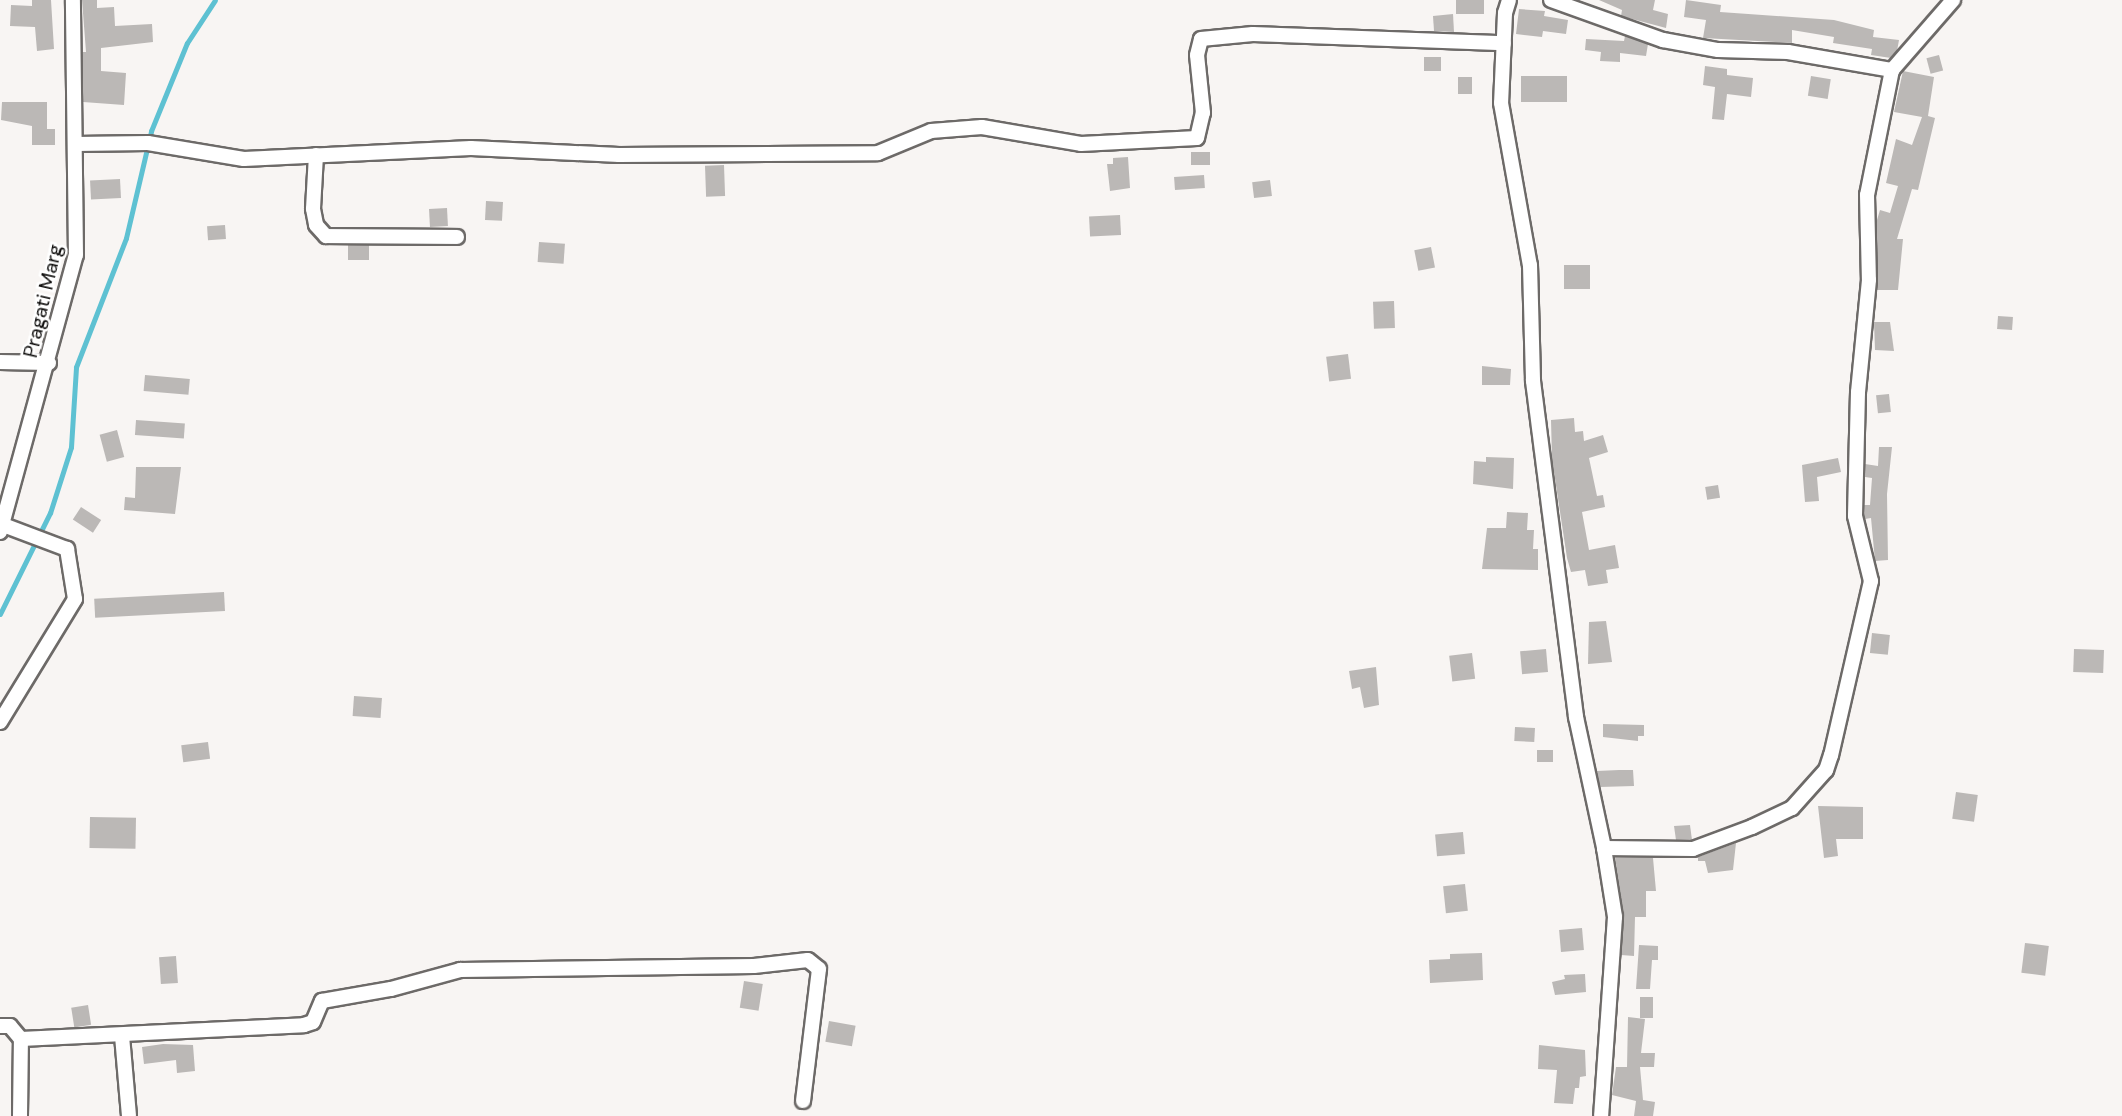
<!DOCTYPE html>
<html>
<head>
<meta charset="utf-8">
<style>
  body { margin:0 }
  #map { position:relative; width:2122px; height:1116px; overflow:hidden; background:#f8f5f3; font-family:"DM Sans",sans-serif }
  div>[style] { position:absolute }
  .stream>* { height:5px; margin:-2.5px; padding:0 2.5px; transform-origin:2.5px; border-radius:2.5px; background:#5ec1d2 }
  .building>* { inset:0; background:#bbb8b6; transform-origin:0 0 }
  .roads { filter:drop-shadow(2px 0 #6d6a68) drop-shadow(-2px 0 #6d6a68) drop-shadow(0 2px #6d6a68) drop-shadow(0 -2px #6d6a68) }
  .minor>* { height:14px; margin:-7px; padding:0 7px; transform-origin:7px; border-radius:7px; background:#fff }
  span { translate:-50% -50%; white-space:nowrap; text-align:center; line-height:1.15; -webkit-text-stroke:5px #fff; paint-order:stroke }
  .street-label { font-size:20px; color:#100f0e }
</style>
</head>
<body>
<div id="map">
  <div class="stream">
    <div style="left:0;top:614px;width:113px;rotate:-63.7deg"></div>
    <div style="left:50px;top:513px;width:69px;rotate:-72.3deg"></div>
    <div style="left:71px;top:447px;width:80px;rotate:-86.4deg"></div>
    <div style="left:76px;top:367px;width:138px;rotate:-68.8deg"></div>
    <div style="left:126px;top:238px;width:110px;rotate:-76.8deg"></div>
    <div style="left:151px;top:131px;width:95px;rotate:-67.8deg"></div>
    <div style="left:187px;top:43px;width:51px;rotate:-56.9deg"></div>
  </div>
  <div class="building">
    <div style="clip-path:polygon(32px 0,51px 0,54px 49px,37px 51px,35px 27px,10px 26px,11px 5px,32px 6px)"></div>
    <div style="clip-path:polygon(82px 0,97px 0,97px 8px,114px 7px,115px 26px,152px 24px,153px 42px,101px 48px,101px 71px,126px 73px,124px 105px,83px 102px,83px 52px,86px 52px)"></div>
    <div style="left:1456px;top:0;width:28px;height:14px"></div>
    <div style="clip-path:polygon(1599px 0,1655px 0,1653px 10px,1668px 14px,1666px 28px,1621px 16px,1622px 10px)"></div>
    <div style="clip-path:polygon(1686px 0,1721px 5px,1720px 12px,1834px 20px,1874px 30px,1873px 37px,1899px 40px,1897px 51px,1891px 58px,1871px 55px,1872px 49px,1833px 43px,1834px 37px,1792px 30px,1792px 43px,1703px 38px,1706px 20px,1684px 17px)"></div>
    <div style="clip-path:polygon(1519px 9px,1545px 11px,1544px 16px,1568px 20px,1566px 34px,1543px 31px,1542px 37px,1516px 34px)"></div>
    <div style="clip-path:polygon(1453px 14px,1454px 32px,1434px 31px,1433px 16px)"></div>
    <div style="clip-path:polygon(1625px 36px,1648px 44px,1646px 56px,1620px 53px,1620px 62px,1600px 61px,1601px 52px,1585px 50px,1586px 39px,1624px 41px)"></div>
    <div style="left:1939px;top:55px;width:16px;height:13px;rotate:75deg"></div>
    <div style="left:1424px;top:57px;width:17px;height:14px"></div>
    <div style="clip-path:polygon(1705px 66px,1727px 69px,1727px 75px,1753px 78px,1751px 97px,1727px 94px,1724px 120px,1712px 119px,1715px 87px,1703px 85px)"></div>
    <div style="clip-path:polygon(1903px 71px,1934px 77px,1928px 116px,1935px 118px,1918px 190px,1912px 189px,1897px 239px,1903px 239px,1898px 290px,1877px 290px,1877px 220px,1880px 210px,1890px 213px,1898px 186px,1886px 183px,1896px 139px,1912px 145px,1922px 117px,1894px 112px)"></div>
    <div style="left:1567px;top:76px;width:26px;height:46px;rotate:90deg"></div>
    <div style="left:1811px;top:76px;width:20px;height:20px;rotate:9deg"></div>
    <div style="left:1458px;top:77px;width:14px;height:17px"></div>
    <div style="clip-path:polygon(2px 102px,47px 102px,47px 129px,55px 129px,55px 145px,32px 145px,32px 126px,1px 120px)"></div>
    <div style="left:1210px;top:152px;width:13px;height:19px;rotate:90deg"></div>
    <div style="clip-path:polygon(1128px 157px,1130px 188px,1110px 191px,1107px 164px,1113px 164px,1113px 158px)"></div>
    <div style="left:724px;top:165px;width:31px;height:19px;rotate:88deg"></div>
    <div style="left:1204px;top:175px;width:13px;height:30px;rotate:86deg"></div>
    <div style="left:120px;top:179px;width:19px;height:30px;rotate:87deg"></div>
    <div style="left:1270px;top:180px;width:16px;height:18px;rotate:83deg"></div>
    <div style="left:486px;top:201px;width:17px;height:19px;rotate:3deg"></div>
    <div style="left:447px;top:208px;width:18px;height:18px;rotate:87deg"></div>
    <div style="left:1120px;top:215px;width:20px;height:31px;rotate:87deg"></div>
    <div style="left:225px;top:225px;width:14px;height:18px;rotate:86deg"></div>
    <div style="left:539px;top:242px;width:26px;height:20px;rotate:4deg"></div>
    <div style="left:348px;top:245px;width:21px;height:15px"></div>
    <div style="left:1431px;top:247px;width:21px;height:17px;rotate:79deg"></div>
    <div style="left:1564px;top:265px;width:26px;height:24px"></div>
    <div style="left:1394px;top:301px;width:27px;height:21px;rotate:88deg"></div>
    <div style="left:1998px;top:316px;width:15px;height:13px;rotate:4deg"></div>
    <div style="clip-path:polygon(1874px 322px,1890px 322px,1894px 351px,1875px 350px)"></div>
    <div style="left:1348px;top:354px;width:25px;height:22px;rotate:83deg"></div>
    <div style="clip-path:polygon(1482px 366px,1511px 369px,1510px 385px,1482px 385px)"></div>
    <div style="left:145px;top:375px;width:45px;height:16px;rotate:5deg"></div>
    <div style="left:1889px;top:394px;width:18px;height:13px;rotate:84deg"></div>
    <div style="clip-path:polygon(1574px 418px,1575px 432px,1583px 431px,1584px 441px,1603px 435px,1608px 452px,1589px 458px,1597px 496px,1603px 495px,1605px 507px,1582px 512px,1589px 550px,1615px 545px,1619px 568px,1606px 570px,1608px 583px,1588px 586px,1585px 570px,1571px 572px,1567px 558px,1552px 459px,1551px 420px)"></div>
    <div style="left:136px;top:420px;width:49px;height:15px;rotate:4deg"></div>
    <div style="left:117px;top:430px;width:28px;height:18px;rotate:75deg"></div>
    <div style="clip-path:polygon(1879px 447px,1892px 447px,1887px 494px,1888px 560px,1875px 561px,1871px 518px,1865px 519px,1864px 515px,1864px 505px,1870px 505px,1872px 478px,1865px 477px,1865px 464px,1878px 466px)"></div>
    <div style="clip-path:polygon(1486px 457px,1514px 458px,1513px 489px,1473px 484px,1474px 461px,1486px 462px)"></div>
    <div style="clip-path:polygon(1838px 458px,1841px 472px,1817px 477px,1819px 501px,1805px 502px,1802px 465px)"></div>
    <div style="clip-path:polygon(136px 467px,181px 467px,175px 514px,124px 510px,125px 497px,135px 498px)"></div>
    <div style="left:1718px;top:485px;width:13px;height:13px;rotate:81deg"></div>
    <div style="left:81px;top:507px;width:24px;height:15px;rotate:33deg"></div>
    <div style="clip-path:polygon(1507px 512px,1528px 513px,1527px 530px,1534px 530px,1533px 549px,1538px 549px,1538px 570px,1482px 569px,1487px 528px,1506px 528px)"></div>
    <div style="left:224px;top:592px;width:19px;height:130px;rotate:87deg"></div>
    <div style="clip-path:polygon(1606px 621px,1612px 662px,1588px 664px,1589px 622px)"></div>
    <div style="left:1872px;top:633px;width:18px;height:20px;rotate:6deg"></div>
    <div style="left:1546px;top:649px;width:23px;height:26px;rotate:85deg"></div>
    <div style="left:2074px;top:649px;width:30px;height:23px;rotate:2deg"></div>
    <div style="left:1472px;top:653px;width:26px;height:23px;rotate:83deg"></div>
    <div style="clip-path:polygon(1376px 667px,1379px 705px,1364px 708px,1360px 687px,1352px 689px,1349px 671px)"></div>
    <div style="left:354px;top:696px;width:28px;height:20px;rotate:4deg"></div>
    <div style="clip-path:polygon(1603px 724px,1644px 725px,1644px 736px,1638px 736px,1638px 741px,1603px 737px)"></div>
    <div style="left:1515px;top:727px;width:20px;height:14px;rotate:3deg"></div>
    <div style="left:208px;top:742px;width:17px;height:27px;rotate:83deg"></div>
    <div style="left:1537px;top:750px;width:16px;height:12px"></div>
    <div style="clip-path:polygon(1619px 770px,1633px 770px,1634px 786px,1600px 787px,1597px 771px)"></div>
    <div style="left:1956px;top:792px;width:22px;height:27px;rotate:8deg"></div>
    <div style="clip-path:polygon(1818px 806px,1863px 807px,1863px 839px,1836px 839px,1838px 856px,1824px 858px)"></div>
    <div style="left:90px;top:817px;width:46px;height:31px;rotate:1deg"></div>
    <div style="clip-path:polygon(1690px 825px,1692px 840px,1676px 840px,1674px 826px)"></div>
    <div style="left:1463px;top:832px;width:22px;height:28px;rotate:85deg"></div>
    <div style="clip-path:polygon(1736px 843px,1733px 870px,1708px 873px,1705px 861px,1698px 861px,1698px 857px)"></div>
    <div style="clip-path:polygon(1615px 857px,1653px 858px,1656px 891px,1646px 891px,1646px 917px,1635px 917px,1634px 956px,1621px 955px,1624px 916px)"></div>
    <div style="left:1465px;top:884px;width:27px;height:22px;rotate:84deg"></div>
    <div style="left:1582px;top:928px;width:22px;height:23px;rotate:85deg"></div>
    <div style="left:2025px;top:943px;width:24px;height:30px;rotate:7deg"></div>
    <div style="clip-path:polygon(1639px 945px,1658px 946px,1658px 960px,1652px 960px,1650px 989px,1636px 989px)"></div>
    <div style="clip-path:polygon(1482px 953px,1483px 980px,1430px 983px,1429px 960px,1450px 959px,1450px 954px)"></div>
    <div style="left:176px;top:956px;width:27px;height:17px;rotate:86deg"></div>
    <div style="clip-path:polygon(1585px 974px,1586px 992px,1555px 995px,1552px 982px,1565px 979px,1564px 975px)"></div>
    <div style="left:744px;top:981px;width:19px;height:27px;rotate:9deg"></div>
    <div style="left:1640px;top:997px;width:13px;height:21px"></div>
    <div style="left:88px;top:1005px;width:20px;height:17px;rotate:81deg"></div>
    <div style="clip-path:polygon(1628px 1017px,1645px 1019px,1641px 1053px,1655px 1053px,1654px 1067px,1640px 1067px,1643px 1100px,1655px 1102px,1653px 1116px,1634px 1116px,1636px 1101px,1612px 1095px,1616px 1067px,1627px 1067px)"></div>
    <div style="left:829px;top:1021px;width:27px;height:21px;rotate:10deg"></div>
    <div style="clip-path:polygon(163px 1044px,193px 1045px,195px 1071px,177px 1073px,176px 1060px,144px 1064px,142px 1047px)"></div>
    <div style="clip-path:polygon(1539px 1045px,1585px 1050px,1586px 1076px,1580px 1077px,1579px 1088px,1575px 1088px,1573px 1104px,1554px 1103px,1557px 1070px,1538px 1069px)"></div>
  </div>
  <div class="roads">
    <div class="minor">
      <div style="left:1509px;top:0;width:14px;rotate:107deg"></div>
      <div style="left:1505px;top:13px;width:90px;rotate:92.5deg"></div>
      <div style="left:1501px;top:103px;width:165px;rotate:79.9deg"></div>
      <div style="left:1530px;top:265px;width:116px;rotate:88.5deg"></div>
      <div style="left:1533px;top:381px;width:339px;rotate:82.7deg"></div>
      <div style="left:1576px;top:717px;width:134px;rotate:77.9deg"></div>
      <div style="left:1551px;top:0;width:119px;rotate:19.7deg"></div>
      <div style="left:1663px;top:40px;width:56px;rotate:10.3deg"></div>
      <div style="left:1718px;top:50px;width:70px;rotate:1.6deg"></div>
      <div style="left:1788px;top:52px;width:106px;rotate:9.8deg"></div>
      <div style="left:1892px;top:70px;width:127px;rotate:101.3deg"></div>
      <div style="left:1867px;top:195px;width:85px;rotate:88.7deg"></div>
      <div style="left:1869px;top:280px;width:113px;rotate:95.6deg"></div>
      <div style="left:1858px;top:392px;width:124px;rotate:91.4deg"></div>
      <div style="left:1855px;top:516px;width:67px;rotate:76.2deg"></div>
      <div style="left:1871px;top:581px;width:179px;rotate:102.9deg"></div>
      <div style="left:1831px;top:755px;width:16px;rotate:108deg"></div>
      <div style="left:1826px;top:770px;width:51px;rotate:131.8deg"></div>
      <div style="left:1792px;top:808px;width:44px;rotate:154.6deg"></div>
      <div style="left:1752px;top:827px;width:63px;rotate:159.6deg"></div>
      <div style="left:1693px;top:849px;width:89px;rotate:-179.4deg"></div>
      <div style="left:1604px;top:848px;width:70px;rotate:80.9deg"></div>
      <div style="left:1615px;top:917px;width:199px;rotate:94deg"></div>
      <div style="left:1892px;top:70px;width:93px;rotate:-48.9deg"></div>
      <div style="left:76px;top:144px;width:72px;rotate:-0.8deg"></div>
      <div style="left:148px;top:143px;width:97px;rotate:9.5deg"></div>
      <div style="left:244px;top:159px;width:227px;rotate:-2.8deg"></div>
      <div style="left:471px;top:148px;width:148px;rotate:2.7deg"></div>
      <div style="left:619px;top:155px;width:259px;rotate:-0.4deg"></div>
      <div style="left:878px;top:153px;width:57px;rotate:-22.5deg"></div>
      <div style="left:931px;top:131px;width:51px;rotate:-4.5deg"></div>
      <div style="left:982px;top:127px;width:100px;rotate:9.7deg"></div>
      <div style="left:1081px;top:144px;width:116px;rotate:-3deg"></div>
      <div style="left:1197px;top:138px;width:26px;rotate:-77deg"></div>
      <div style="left:1203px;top:113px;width:58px;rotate:-95.9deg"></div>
      <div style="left:1197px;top:55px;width:16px;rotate:-76deg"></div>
      <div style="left:1201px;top:39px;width:52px;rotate:-5.5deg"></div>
      <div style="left:1253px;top:34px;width:251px;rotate:2.1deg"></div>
      <div style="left:316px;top:155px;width:54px;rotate:93.2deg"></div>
      <div style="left:313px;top:209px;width:16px;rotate:79deg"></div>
      <div style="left:316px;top:225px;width:15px;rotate:48deg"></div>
      <div style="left:326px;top:236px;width:131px;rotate:0.4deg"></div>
      <div style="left:0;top:362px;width:49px;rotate:1.2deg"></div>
      <div style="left:0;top:532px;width:287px;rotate:-74.7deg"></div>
      <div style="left:76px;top:255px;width:255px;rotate:-90.7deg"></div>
      <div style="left:0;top:722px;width:144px;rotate:-58.6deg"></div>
      <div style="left:75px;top:599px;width:51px;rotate:-99.1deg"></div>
      <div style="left:67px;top:549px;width:68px;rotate:-159.4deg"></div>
      <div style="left:0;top:1026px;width:10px"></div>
      <div style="left:10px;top:1026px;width:17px;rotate:50deg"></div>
      <div style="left:122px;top:1036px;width:80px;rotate:85deg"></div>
      <div style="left:20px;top:1116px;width:77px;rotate:-89.3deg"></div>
      <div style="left:21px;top:1039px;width:283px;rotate:-2.8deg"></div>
      <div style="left:304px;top:1025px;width:9px;rotate:-18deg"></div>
      <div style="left:313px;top:1022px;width:23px;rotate:-67deg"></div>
      <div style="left:322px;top:1001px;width:70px;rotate:-9.9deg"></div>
      <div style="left:391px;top:989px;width:72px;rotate:-15.4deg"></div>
      <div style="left:460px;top:970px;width:294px;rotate:-0.8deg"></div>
      <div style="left:754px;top:966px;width:54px;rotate:-6.3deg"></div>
      <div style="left:808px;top:960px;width:14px;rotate:39deg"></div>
      <div style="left:819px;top:969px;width:133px;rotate:96.9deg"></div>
    </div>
  </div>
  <div class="street-label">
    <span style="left:43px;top:301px;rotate:-77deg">Pragati Marg</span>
  </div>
</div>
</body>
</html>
